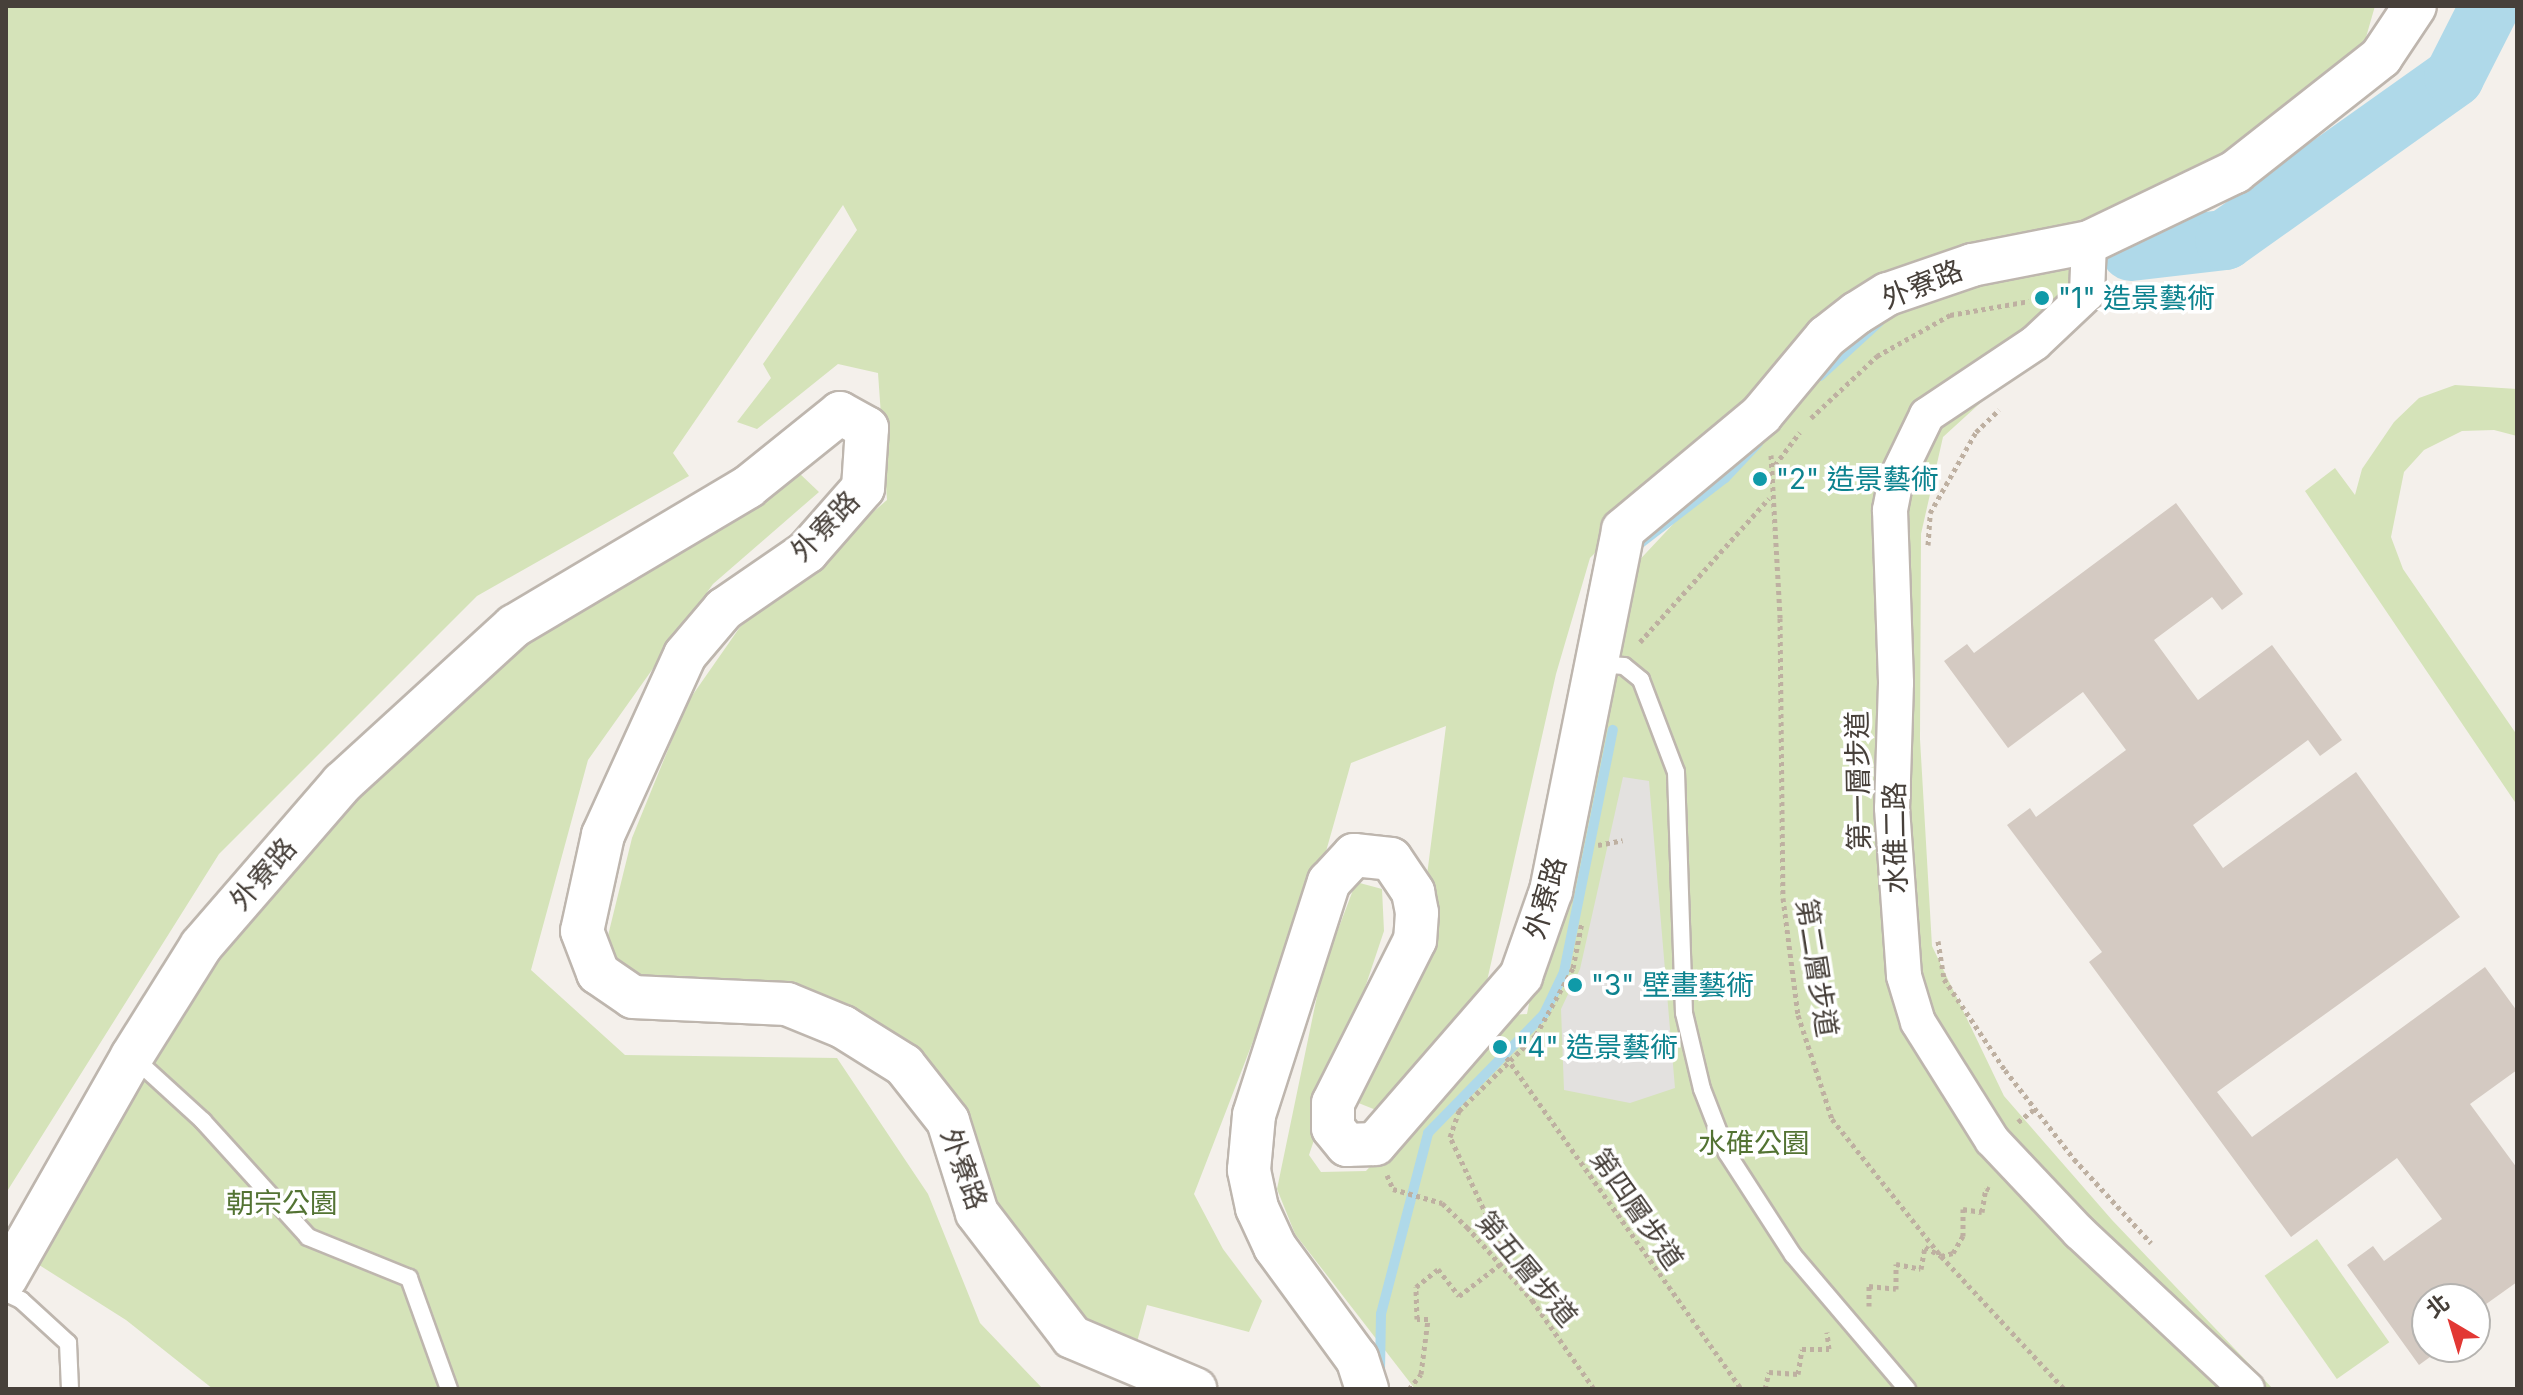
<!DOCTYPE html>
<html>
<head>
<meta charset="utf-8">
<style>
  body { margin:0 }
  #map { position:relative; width:2523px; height:1395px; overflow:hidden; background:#f4f0eb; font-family:Inter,"Noto Sans TC",sans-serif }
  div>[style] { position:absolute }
  .green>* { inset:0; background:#d5e3b9; transform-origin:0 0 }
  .parking>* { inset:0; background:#e3e1df }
  .stream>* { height:10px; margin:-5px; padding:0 5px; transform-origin:5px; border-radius:5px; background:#afd9e9 }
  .river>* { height:60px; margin:-30px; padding:0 30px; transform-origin:30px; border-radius:30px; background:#afd9e9 }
  .building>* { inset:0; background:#d4cac2 }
  .path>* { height:5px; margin-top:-2.5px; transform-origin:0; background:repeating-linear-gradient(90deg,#beb0a1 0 4px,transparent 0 8px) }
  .roads { filter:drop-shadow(2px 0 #beb6ae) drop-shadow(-2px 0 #beb6ae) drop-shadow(0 2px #beb6ae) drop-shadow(0 -2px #beb6ae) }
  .service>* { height:16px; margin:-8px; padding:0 8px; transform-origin:8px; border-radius:8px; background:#fff }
  .minor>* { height:34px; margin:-17px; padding:0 17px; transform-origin:17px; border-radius:17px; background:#fff }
  .tertiary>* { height:42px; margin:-21px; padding:0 21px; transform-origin:21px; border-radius:21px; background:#fff }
  .dots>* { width:22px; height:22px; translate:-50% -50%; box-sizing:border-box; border:4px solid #fff; border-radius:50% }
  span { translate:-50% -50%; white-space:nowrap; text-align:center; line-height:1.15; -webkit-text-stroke:7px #fff; paint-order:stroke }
  .street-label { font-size:28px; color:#47403a }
  .culture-label { font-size:28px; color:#0d838f }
  .left { translate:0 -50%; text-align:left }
  .park-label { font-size:28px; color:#537333 }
  .frame { position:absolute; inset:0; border:8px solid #47403a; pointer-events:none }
  .north { position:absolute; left:2411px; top:1283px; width:80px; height:80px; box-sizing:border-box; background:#fff; border:2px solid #b5b3b0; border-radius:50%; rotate:322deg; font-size:22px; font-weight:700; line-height:32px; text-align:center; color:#47403a }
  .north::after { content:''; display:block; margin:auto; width:28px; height:36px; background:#e23834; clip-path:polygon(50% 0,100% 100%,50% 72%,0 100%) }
</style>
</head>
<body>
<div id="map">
  <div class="green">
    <div style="clip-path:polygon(6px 6px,2375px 6px,2354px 79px,2189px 214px,2062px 246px,2102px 292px,1943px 437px,1921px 534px,1920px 739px,1932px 946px,2004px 1096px,2112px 1220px,2273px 1389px,1415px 1389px,1295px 1234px,1277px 1189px,1322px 972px,1356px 882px,1382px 889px,1384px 931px,1309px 1155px,1321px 1172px,1366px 1171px,1511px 1015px,1527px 1014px,1581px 739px,1631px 569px,1845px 341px,2012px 259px,1924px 280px,1763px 384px,1590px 558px,1556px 674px,1487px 981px,1376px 1110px,1351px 1100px,1426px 883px,1446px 726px,1351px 763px,1325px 855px,1194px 1194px,1223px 1249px,1262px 1301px,1249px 1332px,1147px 1305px,1131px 1364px,1016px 1260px,940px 1089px,827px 1012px,655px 1011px,601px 964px,632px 838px,687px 703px,740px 627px,887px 500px,878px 373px,838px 364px,757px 429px,737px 422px,771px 378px,763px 364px,857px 230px,843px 205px,673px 453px,689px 476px,477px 596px,219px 854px,6px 1193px)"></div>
    <div style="clip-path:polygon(2455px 385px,2517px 389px,2517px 436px,2494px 430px,2462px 431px,2424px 450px,2404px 472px,2391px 537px,2403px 569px,2517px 735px,2517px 805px,2305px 491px,2335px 468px,2355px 495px,2362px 469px,2394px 422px,2419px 398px)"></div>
    <div style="clip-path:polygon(799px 473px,819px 492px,713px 584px,588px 760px,531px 970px,625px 1055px,837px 1058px,928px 1194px,980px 1323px,1043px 1389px,213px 1389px,126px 1320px,36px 1263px,141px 1077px,205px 979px,311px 846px,522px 636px)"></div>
    <div style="left:2317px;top:1239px;width:126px;height:64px;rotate:55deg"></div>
  </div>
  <div class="parking">
    <div style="clip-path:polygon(1623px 777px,1649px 781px,1675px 1088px,1630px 1103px,1564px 1090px,1561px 1009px,1580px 969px)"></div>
  </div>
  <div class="stream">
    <div style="left:1820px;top:376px;width:80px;rotate:-42.5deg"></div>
    <div style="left:1637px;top:551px;width:6px;rotate:-81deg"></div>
    <div style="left:1638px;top:545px;width:110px;rotate:-37.6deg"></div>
    <div style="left:1725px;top:478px;width:48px;rotate:-46.7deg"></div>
    <div style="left:1380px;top:1371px;width:57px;rotate:-89deg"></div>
    <div style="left:1381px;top:1314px;width:187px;rotate:-75.4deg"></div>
    <div style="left:1428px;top:1133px;width:166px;rotate:-45.7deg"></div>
    <div style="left:1544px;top:1014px;width:47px;rotate:-64.5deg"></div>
    <div style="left:1564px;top:972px;width:247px;rotate:-78.6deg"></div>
  </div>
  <div class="river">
    <div style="left:2131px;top:251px;width:95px;rotate:-6.7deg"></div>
    <div style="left:2225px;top:240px;width:281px;rotate:-35.4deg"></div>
    <div style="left:2454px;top:77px;width:80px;rotate:-63.1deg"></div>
  </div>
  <div class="building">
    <div style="clip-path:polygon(2176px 503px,2243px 594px,2222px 610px,2212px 597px,2154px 640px,2198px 700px,2272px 645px,2342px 740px,2320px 756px,2308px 740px,2193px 825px,2223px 868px,2356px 772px,2460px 917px,2217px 1092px,2252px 1137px,2485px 967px,2517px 1011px,2517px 1070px,2470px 1104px,2517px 1168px,2517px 1282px,2475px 1312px,2475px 1299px,2427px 1299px,2427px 1347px,2441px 1349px,2419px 1365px,2347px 1265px,2373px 1246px,2384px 1261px,2442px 1219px,2397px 1158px,2291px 1237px,2089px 962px,2102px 952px,2007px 825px,2030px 808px,2036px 817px,2126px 750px,2083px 692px,2008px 748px,1944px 661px,1967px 644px,1974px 653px)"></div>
  </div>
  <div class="path">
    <div style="left:1811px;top:418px;width:91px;rotate:-43.2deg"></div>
    <div style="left:1877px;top:356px;width:84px;rotate:-29.3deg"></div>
    <div style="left:1950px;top:315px;width:80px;rotate:-10deg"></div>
    <div style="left:1771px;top:455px;width:163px;rotate:86.8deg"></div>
    <div style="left:1780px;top:618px;width:280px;rotate:89.4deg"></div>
    <div style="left:1783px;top:898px;width:118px;rotate:82.7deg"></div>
    <div style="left:1798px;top:1015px;width:109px;rotate:71.9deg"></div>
    <div style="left:1832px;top:1119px;width:175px;rotate:51.5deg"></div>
    <div style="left:1941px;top:1256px;width:181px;rotate:47.2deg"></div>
    <div style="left:1775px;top:465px;width:41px;rotate:-52.9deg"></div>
    <div style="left:1928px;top:545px;width:32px;rotate:-86deg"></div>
    <div style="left:1930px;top:513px;width:93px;rotate:-60.4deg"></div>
    <div style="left:1976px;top:432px;width:32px;rotate:-44deg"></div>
    <div style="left:1640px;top:642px;width:193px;rotate:-48.1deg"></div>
    <div style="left:1598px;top:845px;width:25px;rotate:-11deg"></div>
    <div style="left:1938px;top:941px;width:38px;rotate:81deg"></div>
    <div style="left:1944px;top:979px;width:110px;rotate:56.2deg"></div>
    <div style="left:2005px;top:1070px;width:113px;rotate:52.2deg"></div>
    <div style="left:2074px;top:1159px;width:114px;rotate:47.5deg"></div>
    <div style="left:1502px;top:1051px;width:414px;rotate:54.7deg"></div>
    <div style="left:2018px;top:1122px;width:23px;rotate:-38deg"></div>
    <div style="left:1387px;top:1175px;width:15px;rotate:67deg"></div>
    <div style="left:1393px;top:1189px;width:51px;rotate:15.9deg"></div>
    <div style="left:1442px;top:1203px;width:35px;rotate:44deg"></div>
    <div style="left:1467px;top:1227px;width:98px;rotate:48.3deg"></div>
    <div style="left:1532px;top:1300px;width:108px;rotate:55.1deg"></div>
    <div style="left:1869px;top:1306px;width:20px;rotate:-90deg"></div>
    <div style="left:1869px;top:1286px;width:27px;rotate:6deg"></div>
    <div style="left:1896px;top:1289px;width:25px;rotate:-90deg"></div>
    <div style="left:1896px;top:1264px;width:25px;rotate:11deg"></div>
    <div style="left:1921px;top:1269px;width:22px;rotate:-80deg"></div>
    <div style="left:1925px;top:1247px;width:18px;rotate:29deg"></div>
    <div style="left:1941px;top:1256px;width:12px;rotate:-14deg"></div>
    <div style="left:1953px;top:1253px;width:20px;rotate:-60deg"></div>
    <div style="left:1963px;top:1236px;width:27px;rotate:-90deg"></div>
    <div style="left:1963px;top:1209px;width:19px;rotate:9deg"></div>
    <div style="left:1982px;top:1212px;width:24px;rotate:-81deg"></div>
    <div style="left:1986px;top:1188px;width:4px;rotate:27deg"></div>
    <div style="left:1409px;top:1389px;width:19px;rotate:-51deg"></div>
    <div style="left:1421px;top:1374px;width:55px;rotate:-82.7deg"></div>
    <div style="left:1428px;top:1319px;width:11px;rotate:180deg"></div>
    <div style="left:1417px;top:1319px;width:32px;rotate:-92deg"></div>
    <div style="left:1416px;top:1287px;width:28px;rotate:-39deg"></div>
    <div style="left:1438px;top:1269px;width:34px;rotate:52deg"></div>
    <div style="left:1459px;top:1296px;width:61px;rotate:-37.6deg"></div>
    <div style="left:1507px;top:1259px;width:135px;rotate:-115deg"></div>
    <div style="left:1450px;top:1137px;width:28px;rotate:-71deg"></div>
    <div style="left:1459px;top:1111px;width:108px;rotate:-44.6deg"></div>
    <div style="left:1536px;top:1035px;width:77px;rotate:-61.1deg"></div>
    <div style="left:1573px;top:968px;width:47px;rotate:-78.9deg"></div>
    <div style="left:1765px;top:1389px;width:17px;rotate:-77deg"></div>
    <div style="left:1769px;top:1372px;width:29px;rotate:4deg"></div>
    <div style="left:1798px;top:1374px;width:25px;rotate:-81deg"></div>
    <div style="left:1802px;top:1349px;width:27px"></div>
    <div style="left:1829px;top:1349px;width:17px;rotate:-97deg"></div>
  </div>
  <div class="roads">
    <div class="service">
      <div style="left:1596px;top:664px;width:28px;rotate:4deg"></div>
      <div style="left:1624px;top:666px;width:22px;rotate:39deg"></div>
      <div style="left:1641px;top:680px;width:98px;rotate:69.2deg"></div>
      <div style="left:1676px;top:772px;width:241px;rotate:88.1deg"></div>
      <div style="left:1684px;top:1013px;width:78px;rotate:76.7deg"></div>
      <div style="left:1702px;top:1089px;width:69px;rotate:68.7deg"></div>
      <div style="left:1727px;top:1153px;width:121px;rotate:57.1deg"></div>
      <div style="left:1793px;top:1255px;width:176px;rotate:49.6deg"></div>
      <div style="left:133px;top:1057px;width:95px;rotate:42.4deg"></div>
      <div style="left:203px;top:1121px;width:156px;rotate:47.8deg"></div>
      <div style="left:308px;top:1237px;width:109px;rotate:22.1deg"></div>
      <div style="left:409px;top:1278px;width:118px;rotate:70.2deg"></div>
      <div style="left:6px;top:1293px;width:17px;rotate:25deg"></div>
      <div style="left:21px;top:1300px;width:64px;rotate:42.5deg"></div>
      <div style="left:68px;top:1343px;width:46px;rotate:87.5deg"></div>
    </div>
    <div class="minor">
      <div style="left:2089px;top:242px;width:52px;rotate:92.2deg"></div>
      <div style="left:2087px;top:294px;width:71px;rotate:136.7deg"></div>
      <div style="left:2035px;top:343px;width:130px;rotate:146.3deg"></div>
      <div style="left:1927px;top:415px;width:71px;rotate:115.8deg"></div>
      <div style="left:1896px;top:479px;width:32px;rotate:101deg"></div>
      <div style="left:1890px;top:510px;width:173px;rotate:88deg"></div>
      <div style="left:1896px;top:683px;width:125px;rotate:91.8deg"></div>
      <div style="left:1892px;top:808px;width:168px;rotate:85.9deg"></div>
      <div style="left:1904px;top:976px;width:48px;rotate:73.1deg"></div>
      <div style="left:1918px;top:1022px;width:139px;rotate:57.9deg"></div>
      <div style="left:1992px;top:1140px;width:127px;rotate:46.6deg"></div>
      <div style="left:2079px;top:1232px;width:230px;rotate:43.1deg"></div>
    </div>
    <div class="tertiary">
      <div style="left:6px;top:1278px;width:255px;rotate:-60.4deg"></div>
      <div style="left:132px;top:1056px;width:130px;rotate:-57.9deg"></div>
      <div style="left:201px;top:946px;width:216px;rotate:-49.1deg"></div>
      <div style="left:342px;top:783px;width:233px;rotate:-42.4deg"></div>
      <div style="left:514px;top:626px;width:272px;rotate:-30.7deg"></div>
      <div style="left:748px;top:487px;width:118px;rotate:-38.8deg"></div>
      <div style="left:840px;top:413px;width:31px;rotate:29deg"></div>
      <div style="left:867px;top:428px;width:60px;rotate:93.8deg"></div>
      <div style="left:863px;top:488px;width:85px;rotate:131.2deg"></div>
      <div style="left:807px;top:552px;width:101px;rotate:145.5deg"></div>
      <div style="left:724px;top:609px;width:60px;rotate:130.3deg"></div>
      <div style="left:685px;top:655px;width:198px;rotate:114.5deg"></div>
      <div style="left:603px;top:835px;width:98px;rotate:102.3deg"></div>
      <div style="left:582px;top:931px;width:45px;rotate:69.1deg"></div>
      <div style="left:598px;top:973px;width:42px;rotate:34.4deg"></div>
      <div style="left:633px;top:997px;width:154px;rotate:2.6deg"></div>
      <div style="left:787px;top:1004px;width:61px;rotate:22.3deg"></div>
      <div style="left:843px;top:1027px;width:72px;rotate:31.9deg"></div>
      <div style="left:904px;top:1065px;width:71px;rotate:51.8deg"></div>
      <div style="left:948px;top:1121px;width:96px;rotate:72.5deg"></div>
      <div style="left:977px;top:1213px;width:156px;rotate:52.5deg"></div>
      <div style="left:1072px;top:1337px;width:134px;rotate:22.9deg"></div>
      <div style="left:1367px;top:1389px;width:32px;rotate:-108deg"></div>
      <div style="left:1357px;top:1359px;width:139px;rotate:-126.2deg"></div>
      <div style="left:1275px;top:1247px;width:43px;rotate:-114.8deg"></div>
      <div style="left:1257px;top:1208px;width:39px;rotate:-102deg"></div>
      <div style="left:1249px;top:1170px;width:55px;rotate:-84.8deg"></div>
      <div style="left:1254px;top:1115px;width:245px;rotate:-72.2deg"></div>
      <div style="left:1329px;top:882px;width:37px;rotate:-47deg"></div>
      <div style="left:1354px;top:855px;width:37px;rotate:6deg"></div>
      <div style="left:1391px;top:859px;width:40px;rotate:56deg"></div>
      <div style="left:1413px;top:892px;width:21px;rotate:79deg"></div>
      <div style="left:1417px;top:913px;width:27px;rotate:94deg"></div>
      <div style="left:1415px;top:940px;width:182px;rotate:116.7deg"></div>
      <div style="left:1333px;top:1103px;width:25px;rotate:90deg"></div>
      <div style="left:1333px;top:1128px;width:22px;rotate:51deg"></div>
      <div style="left:1347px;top:1145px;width:28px;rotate:-2deg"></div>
      <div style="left:1375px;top:1144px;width:223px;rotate:-49deg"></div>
      <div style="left:1521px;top:976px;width:90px;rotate:-70.6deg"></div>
      <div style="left:1551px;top:891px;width:368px;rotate:-78.7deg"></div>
      <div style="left:1623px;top:530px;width:180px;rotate:-39.8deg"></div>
      <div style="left:1761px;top:415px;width:102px;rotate:-50.2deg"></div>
      <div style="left:1826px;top:337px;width:39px;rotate:-38deg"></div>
      <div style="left:1857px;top:313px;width:36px;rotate:-32deg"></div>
      <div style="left:1888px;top:294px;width:89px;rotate:-19deg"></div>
      <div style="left:1972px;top:265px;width:119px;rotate:-11.1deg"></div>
      <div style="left:2089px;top:242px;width:162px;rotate:-25.6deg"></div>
      <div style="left:2235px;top:172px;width:186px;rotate:-38.2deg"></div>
      <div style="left:2381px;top:57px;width:61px;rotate:-56.3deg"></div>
    </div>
  </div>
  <div class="dots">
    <div style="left:2042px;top:298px;background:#0f9aa8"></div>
    <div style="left:1760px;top:479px;background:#0f9aa8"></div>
    <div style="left:1575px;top:985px;background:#0f9aa8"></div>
    <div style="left:1500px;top:1047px;background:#0f9aa8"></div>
  </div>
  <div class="street-label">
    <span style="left:1922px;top:284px;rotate:-22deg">外寮路</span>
    <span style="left:825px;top:526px;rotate:-46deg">外寮路</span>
    <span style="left:1858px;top:781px;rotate:-91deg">第一層步道</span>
    <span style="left:1895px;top:838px;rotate:-91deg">水碓二路</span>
    <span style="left:263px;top:874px;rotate:-49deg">外寮路</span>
    <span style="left:1545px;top:898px;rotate:-74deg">外寮路</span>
    <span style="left:1817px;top:968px;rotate:81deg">第二層步道</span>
    <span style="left:964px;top:1169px;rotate:70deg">外寮路</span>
    <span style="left:1637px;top:1209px;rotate:55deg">第四層步道</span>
    <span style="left:1527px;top:1269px;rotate:50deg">第五層步道</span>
  </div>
  <div class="culture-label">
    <span class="left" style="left:2058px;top:298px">"1" 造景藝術</span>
    <span class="left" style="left:1776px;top:479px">"2" 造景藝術</span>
    <span class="left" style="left:1591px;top:985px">"3" 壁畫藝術</span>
    <span class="left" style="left:1516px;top:1047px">"4" 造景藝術</span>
  </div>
  <div class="park-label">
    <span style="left:1754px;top:1143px">水碓公園</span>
    <span style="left:282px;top:1203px">朝宗公園</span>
  </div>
  <div class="frame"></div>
  <div class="north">北</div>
</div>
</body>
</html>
